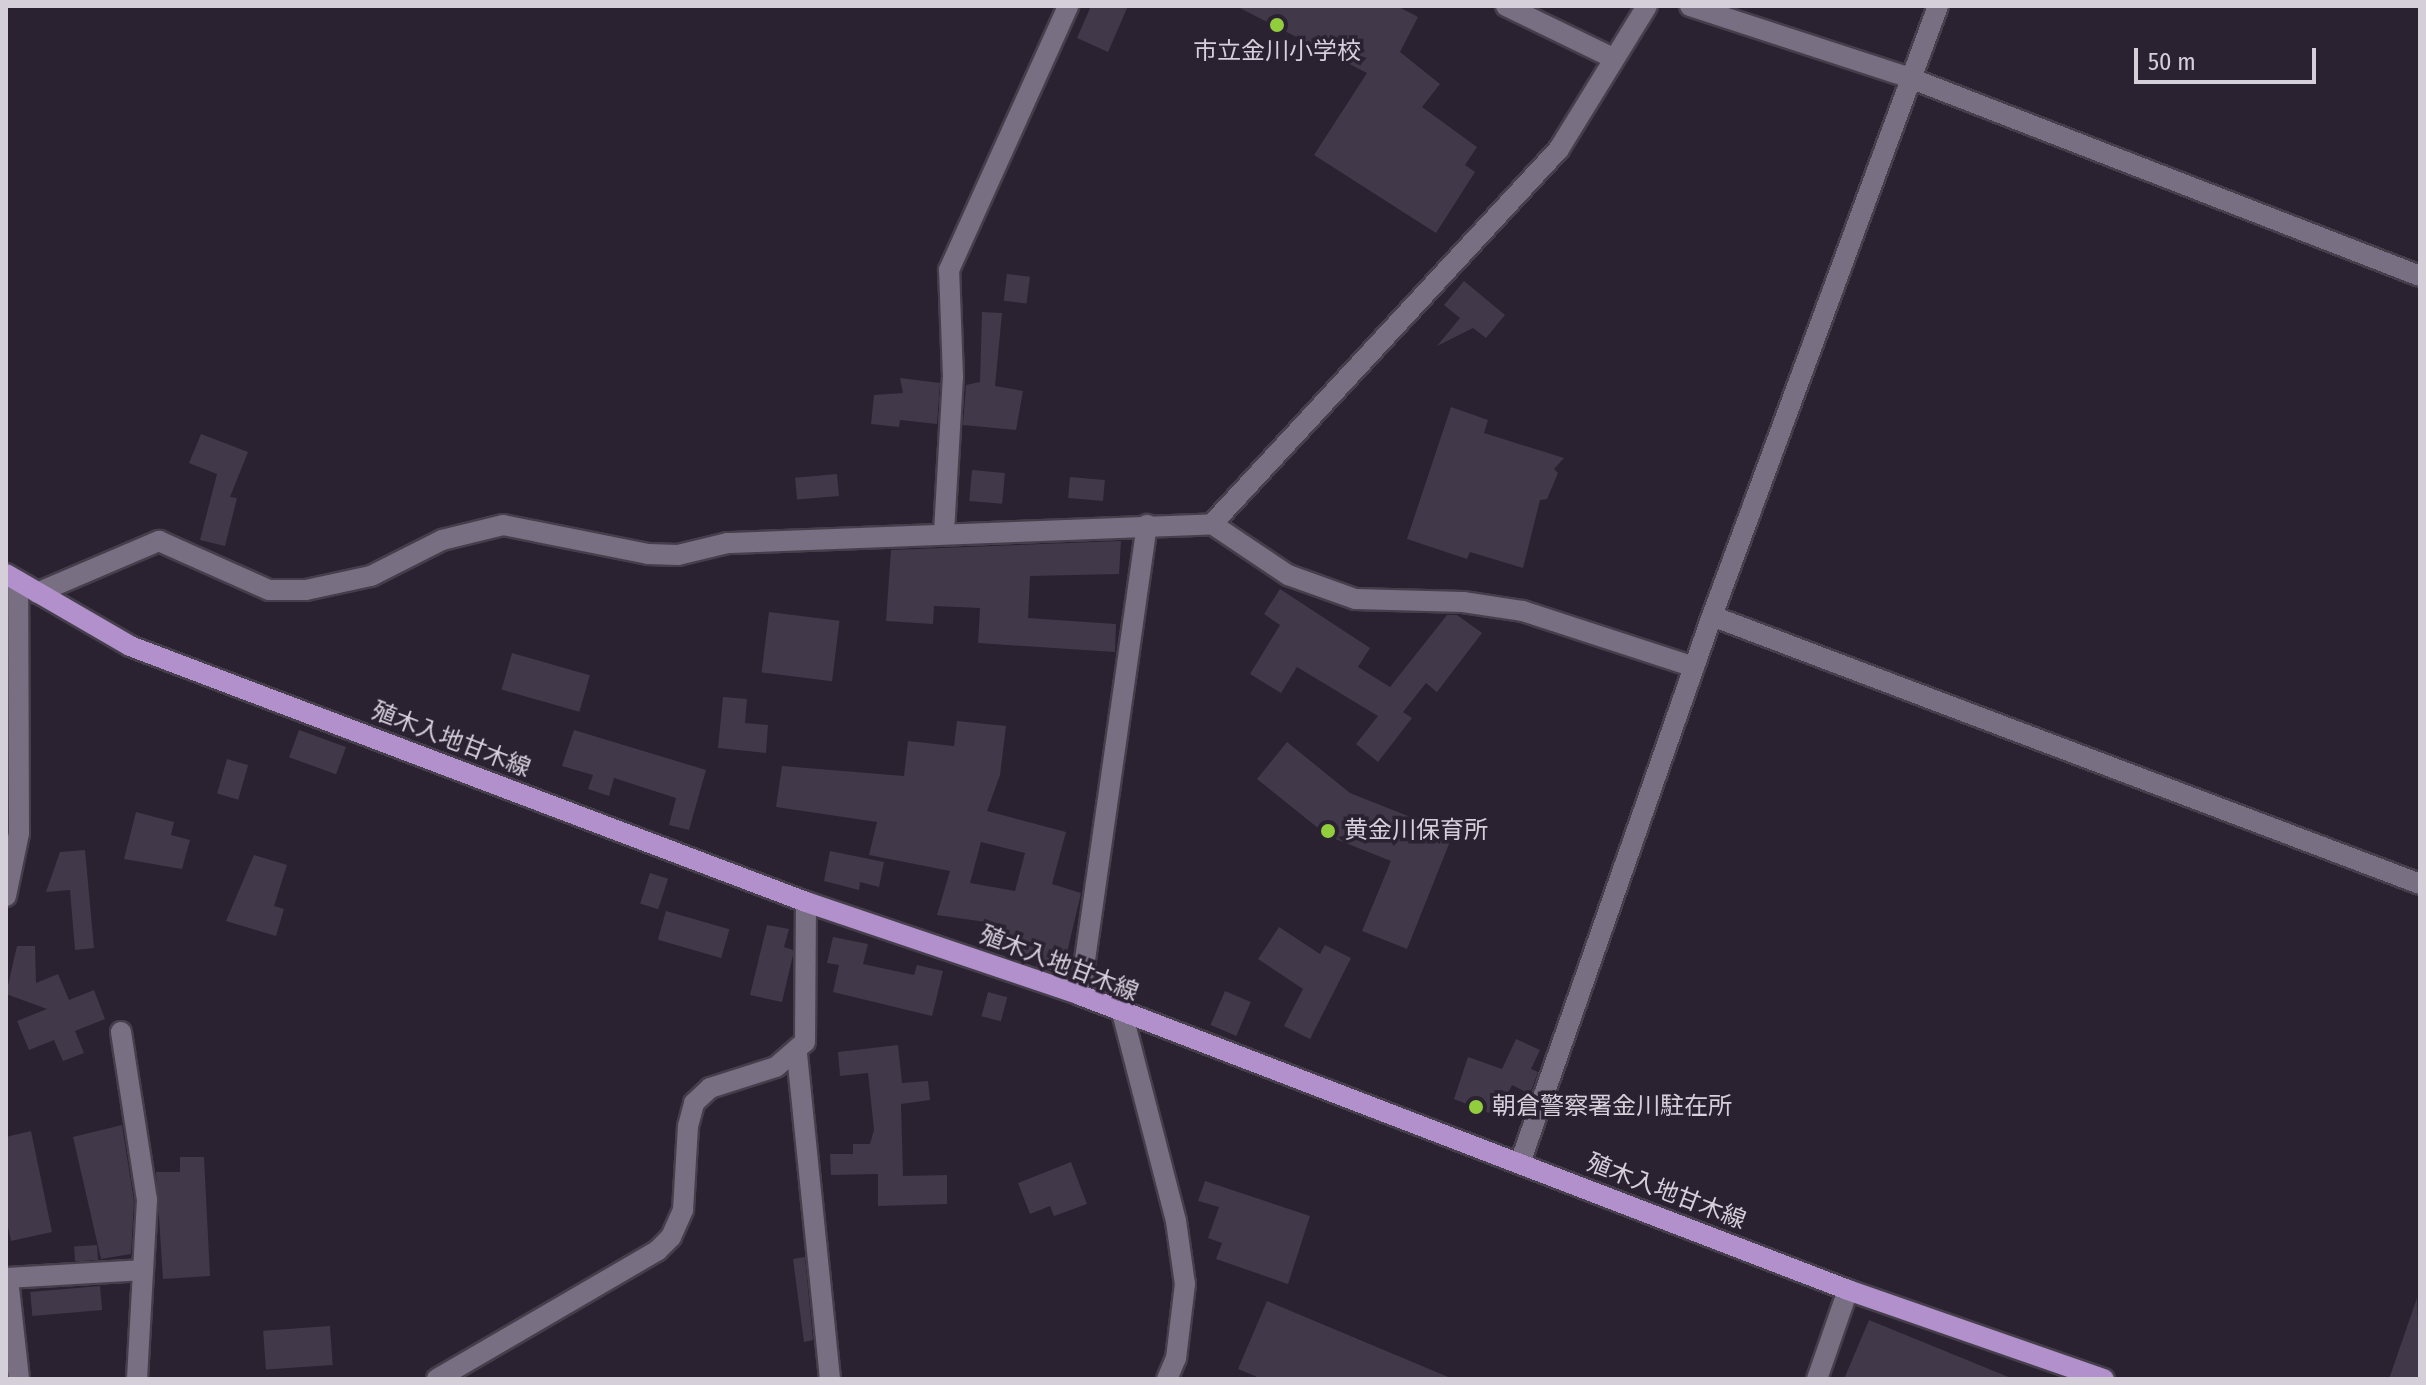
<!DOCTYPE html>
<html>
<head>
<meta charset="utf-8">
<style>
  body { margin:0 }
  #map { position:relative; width:2426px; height:1385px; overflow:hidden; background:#2a2231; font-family:"Fira Sans Condensed","Noto Sans JP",sans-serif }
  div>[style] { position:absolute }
  .building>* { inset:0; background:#413849; transform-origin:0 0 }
  .roads { filter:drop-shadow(2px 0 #453e4b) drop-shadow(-2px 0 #453e4b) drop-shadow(0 2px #453e4b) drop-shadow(0 -2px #453e4b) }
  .minor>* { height:20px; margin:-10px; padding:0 10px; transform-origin:10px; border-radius:10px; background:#796f82 }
  .major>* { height:20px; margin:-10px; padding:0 10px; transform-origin:10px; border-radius:10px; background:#b190cb }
  .dots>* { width:22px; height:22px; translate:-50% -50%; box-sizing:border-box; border:4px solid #2a2231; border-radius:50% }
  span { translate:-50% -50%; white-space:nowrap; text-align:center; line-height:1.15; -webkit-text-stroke:7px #2a2231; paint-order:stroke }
  .poi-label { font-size:24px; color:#d5cfda }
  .left { translate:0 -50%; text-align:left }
  .street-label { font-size:24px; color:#d5cfda }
  .frame { position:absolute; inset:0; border:8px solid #d5cfda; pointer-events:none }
  .scale { position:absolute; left:2134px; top:48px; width:182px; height:36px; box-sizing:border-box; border:4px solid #d5cfda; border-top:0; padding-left:10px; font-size:24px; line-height:28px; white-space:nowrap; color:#d5cfda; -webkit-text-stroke:6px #2a2231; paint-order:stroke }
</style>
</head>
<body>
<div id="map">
  <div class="building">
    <div style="clip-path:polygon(1091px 6px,1128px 6px,1108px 52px,1077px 38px)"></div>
    <div style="clip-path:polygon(1236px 6px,1397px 6px,1418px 17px,1400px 52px,1440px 84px,1422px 107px,1477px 147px,1465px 165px,1475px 172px,1436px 233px,1314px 155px,1367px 73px)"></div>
    <div style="left:1007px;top:274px;width:23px;height:27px;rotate:7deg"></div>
    <div style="clip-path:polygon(1464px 281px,1505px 315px,1486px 338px,1473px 328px,1437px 346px,1460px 318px,1444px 305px)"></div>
    <div style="clip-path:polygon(982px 312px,1002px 313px,995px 386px,1023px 391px,1016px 430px,963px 425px,966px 385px,980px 382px)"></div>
    <div style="clip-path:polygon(900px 378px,940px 383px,937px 424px,900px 420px,899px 427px,871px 424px,874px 395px,903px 393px)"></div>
    <div style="clip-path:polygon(1451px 407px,1488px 420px,1484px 433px,1564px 458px,1554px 469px,1558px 473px,1547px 499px,1540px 500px,1523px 568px,1470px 552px,1467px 559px,1407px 539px)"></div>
    <div style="clip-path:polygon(201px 434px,248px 452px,230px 497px,237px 498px,225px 546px,200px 540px,217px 474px,189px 463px)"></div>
    <div style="left:972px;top:470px;width:33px;height:31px;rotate:5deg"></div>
    <div style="left:837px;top:474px;width:22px;height:42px;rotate:85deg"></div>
    <div style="left:1070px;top:477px;width:35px;height:21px;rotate:5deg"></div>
    <div style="clip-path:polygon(1121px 541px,1119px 574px,1030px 576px,1028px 618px,1116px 624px,1115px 652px,978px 643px,980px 608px,934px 606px,933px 624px,886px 621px,891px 550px)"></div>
    <div style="clip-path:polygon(1280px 589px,1370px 648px,1358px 667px,1390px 687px,1447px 615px,1457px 615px,1482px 633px,1437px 692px,1426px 683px,1403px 712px,1412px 718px,1378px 762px,1356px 744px,1378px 716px,1297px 667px,1281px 693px,1250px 674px,1280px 625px,1264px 614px)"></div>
    <div style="left:769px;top:612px;width:71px;height:61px;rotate:7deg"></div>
    <div style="left:512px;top:653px;width:81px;height:38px;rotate:16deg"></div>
    <div style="clip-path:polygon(723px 697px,747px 699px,745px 723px,768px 725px,766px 753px,718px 748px)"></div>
    <div style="clip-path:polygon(evenodd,957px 721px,1006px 726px,1000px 775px,987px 811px,1066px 832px,1052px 884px,1081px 893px,1062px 974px,1036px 966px,1038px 960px,999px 950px,1006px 925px,937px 915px,950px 871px,869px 855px,877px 822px,776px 807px,782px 766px,904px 776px,908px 741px,954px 746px,957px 721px,981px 842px,1025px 853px,1015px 891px,970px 883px,981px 842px)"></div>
    <div style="left:299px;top:730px;width:50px;height:29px;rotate:20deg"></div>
    <div style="clip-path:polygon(574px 730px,706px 770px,689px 830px,669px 825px,676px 798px,614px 778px,609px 796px,588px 789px,593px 775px,562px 766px)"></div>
    <div style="clip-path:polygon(1287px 742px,1350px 793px,1453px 834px,1407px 949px,1362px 931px,1391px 861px,1328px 836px,1257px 779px)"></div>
    <div style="left:227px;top:759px;width:22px;height:36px;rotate:16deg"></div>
    <div style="clip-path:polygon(136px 812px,174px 822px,171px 835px,190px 840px,182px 869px,124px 859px)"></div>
    <div style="clip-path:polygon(85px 850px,94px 948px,75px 950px,70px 890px,46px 892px,60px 852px)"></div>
    <div style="clip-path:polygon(830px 851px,884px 862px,879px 887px,860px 882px,859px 890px,824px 881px)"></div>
    <div style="clip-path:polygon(254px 855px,287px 865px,274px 906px,284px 909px,276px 936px,226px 921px)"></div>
    <div style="left:650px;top:873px;width:19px;height:32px;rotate:18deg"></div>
    <div style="left:666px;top:911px;width:66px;height:30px;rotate:16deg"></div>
    <div style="clip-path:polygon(767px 925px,789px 929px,784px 947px,793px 950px,793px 955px,782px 1002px,750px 995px)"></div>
    <div style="clip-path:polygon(1279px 927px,1320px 954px,1325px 945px,1351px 958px,1310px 1039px,1284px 1026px,1303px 989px,1258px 959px)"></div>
    <div style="clip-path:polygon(833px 937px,868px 944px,863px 964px,914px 975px,917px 965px,943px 971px,932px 1016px,833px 992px,839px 965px,827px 963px)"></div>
    <div style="clip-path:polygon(17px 946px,35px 946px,36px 983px,58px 974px,69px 1000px,94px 990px,105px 1019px,75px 1031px,84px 1053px,63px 1061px,54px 1040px,29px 1050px,17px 1021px,47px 1009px,6px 994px)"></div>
    <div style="left:1225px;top:991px;width:28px;height:37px;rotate:23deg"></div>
    <div style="left:988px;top:992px;width:20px;height:25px;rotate:15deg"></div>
    <div style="clip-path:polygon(1516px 1039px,1540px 1050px,1531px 1069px,1538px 1072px,1530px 1094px,1512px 1085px,1497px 1116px,1454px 1099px,1468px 1057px,1502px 1069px)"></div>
    <div style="clip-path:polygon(898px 1045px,902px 1083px,928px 1081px,930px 1100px,901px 1104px,903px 1176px,947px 1175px,947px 1204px,878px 1206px,878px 1174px,831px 1175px,830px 1154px,853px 1154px,853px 1144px,870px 1144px,874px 1130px,868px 1073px,840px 1076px,838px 1052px)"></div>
    <div style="clip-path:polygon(122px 1125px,134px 1201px,131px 1254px,101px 1259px,73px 1137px)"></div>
    <div style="clip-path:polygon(31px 1131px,52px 1232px,11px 1241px,6px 1217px,6px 1137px)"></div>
    <div style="clip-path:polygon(180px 1157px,204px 1157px,210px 1276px,163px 1279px,156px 1172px,180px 1172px)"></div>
    <div style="clip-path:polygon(1071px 1162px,1087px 1204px,1054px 1216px,1050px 1206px,1030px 1214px,1018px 1183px)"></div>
    <div style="clip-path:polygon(1205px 1181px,1310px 1216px,1288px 1284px,1216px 1259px,1222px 1243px,1208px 1238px,1219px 1207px,1198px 1201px)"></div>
    <div style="left:97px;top:1245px;width:15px;height:23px;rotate:86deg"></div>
    <div style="clip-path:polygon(805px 1257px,813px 1340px,804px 1342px,793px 1259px)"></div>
    <div style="left:100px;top:1286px;width:24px;height:70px;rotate:85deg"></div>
    <div style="clip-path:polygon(2417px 1298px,2420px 1379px,2389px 1379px)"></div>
    <div style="clip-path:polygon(1267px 1301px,1453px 1379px,1262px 1379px,1238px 1369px)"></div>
    <div style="clip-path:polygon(1869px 1320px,2011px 1378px,2010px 1379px,1844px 1379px)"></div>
    <div style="left:330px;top:1326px;width:39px;height:67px;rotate:86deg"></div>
  </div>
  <div class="roads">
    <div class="minor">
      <div style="left:1506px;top:6px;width:119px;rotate:25.9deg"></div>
      <div style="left:1690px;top:6px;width:231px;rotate:18.1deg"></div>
      <div style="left:1910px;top:78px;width:547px;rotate:21.22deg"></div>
      <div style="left:1212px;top:524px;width:511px;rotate:-47.22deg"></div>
      <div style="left:1559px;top:149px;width:168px;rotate:-58.4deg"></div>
      <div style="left:944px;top:532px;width:155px;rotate:-86.7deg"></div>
      <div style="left:953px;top:377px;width:107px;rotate:-92.1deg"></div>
      <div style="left:949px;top:270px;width:290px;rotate:-65.7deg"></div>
      <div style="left:37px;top:593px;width:133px;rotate:-23.1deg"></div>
      <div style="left:159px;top:541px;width:120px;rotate:24deg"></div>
      <div style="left:269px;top:590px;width:37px"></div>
      <div style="left:306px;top:590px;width:66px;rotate:-12.2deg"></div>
      <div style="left:371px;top:576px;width:80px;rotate:-26.9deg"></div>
      <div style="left:442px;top:540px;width:63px;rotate:-13.8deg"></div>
      <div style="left:503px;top:525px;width:148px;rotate:11.3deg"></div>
      <div style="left:648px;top:554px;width:30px;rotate:2deg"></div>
      <div style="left:678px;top:555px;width:51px;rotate:-13.5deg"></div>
      <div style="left:728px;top:543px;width:484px;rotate:-2.2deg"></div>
      <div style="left:1212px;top:524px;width:92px;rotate:33.9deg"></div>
      <div style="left:1288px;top:575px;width:71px;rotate:19.7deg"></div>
      <div style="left:1355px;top:599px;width:108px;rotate:1.6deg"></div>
      <div style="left:1463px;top:602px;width:61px;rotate:8.5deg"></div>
      <div style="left:1523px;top:611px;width:180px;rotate:18.1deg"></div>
      <div style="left:1712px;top:616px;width:757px;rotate:20.73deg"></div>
      <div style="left:6px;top:896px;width:64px;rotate:-78.3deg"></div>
      <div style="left:19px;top:833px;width:252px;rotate:-90.2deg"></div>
      <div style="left:1080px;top:995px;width:475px;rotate:-81.9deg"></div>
      <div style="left:1123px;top:1016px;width:212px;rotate:75.5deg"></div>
      <div style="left:1176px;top:1221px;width:64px;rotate:81.9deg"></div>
      <div style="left:1185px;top:1284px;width:75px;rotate:96.9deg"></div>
      <div style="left:1176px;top:1358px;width:23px;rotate:113deg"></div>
      <div style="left:121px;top:1032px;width:170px;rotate:81.2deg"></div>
      <div style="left:147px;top:1200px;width:179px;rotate:93.2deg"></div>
      <div style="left:797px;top:1054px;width:327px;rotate:84.2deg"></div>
      <div style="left:1520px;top:1163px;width:580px;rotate:-70.66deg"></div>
      <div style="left:1712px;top:616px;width:651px;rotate:-69.67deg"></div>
      <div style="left:6px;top:1278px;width:137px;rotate:-3.3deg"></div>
      <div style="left:8px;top:1279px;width:101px;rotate:83.7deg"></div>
      <div style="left:437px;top:1379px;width:255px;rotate:-30.2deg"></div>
      <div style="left:657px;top:1251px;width:20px;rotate:-45deg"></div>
      <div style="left:671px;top:1237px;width:30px;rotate:-66deg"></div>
      <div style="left:683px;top:1210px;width:84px;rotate:-86.6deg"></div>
      <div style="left:688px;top:1126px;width:24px;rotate:-75deg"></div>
      <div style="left:694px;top:1103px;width:22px;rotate:-43deg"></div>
      <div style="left:710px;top:1088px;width:69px;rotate:-17.7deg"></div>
      <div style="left:776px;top:1067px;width:38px;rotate:-41deg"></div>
      <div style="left:805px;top:1042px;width:140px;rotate:-89.6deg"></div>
      <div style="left:1817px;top:1379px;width:94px;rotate:-70.8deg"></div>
    </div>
    <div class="major">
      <div style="left:6px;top:574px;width:143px;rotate:30.1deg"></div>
      <div style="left:130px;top:646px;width:723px;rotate:20.74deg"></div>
      <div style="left:806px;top:902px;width:289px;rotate:18.7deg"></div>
      <div style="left:1080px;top:995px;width:823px;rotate:21.01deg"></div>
      <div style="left:1848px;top:1290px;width:271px;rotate:19.2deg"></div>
    </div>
  </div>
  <div class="dots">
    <div style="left:1277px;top:25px;background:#92cd3e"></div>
    <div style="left:1328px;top:831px;background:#92cd3e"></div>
    <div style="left:1476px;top:1107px;background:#92cd3e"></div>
  </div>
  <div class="poi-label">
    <span style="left:1277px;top:52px">市立金川小学校</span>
    <span class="left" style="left:1344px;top:831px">黄金川保育所</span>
    <span class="left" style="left:1492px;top:1107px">朝倉警察署金川駐在所</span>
  </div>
  <div class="street-label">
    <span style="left:451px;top:740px;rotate:21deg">殖木入地甘木線</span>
    <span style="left:1059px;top:964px;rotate:21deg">殖木入地甘木線</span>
    <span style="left:1666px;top:1192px;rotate:21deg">殖木入地甘木線</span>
  </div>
  <div class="frame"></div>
  <div class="scale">50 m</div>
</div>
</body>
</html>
